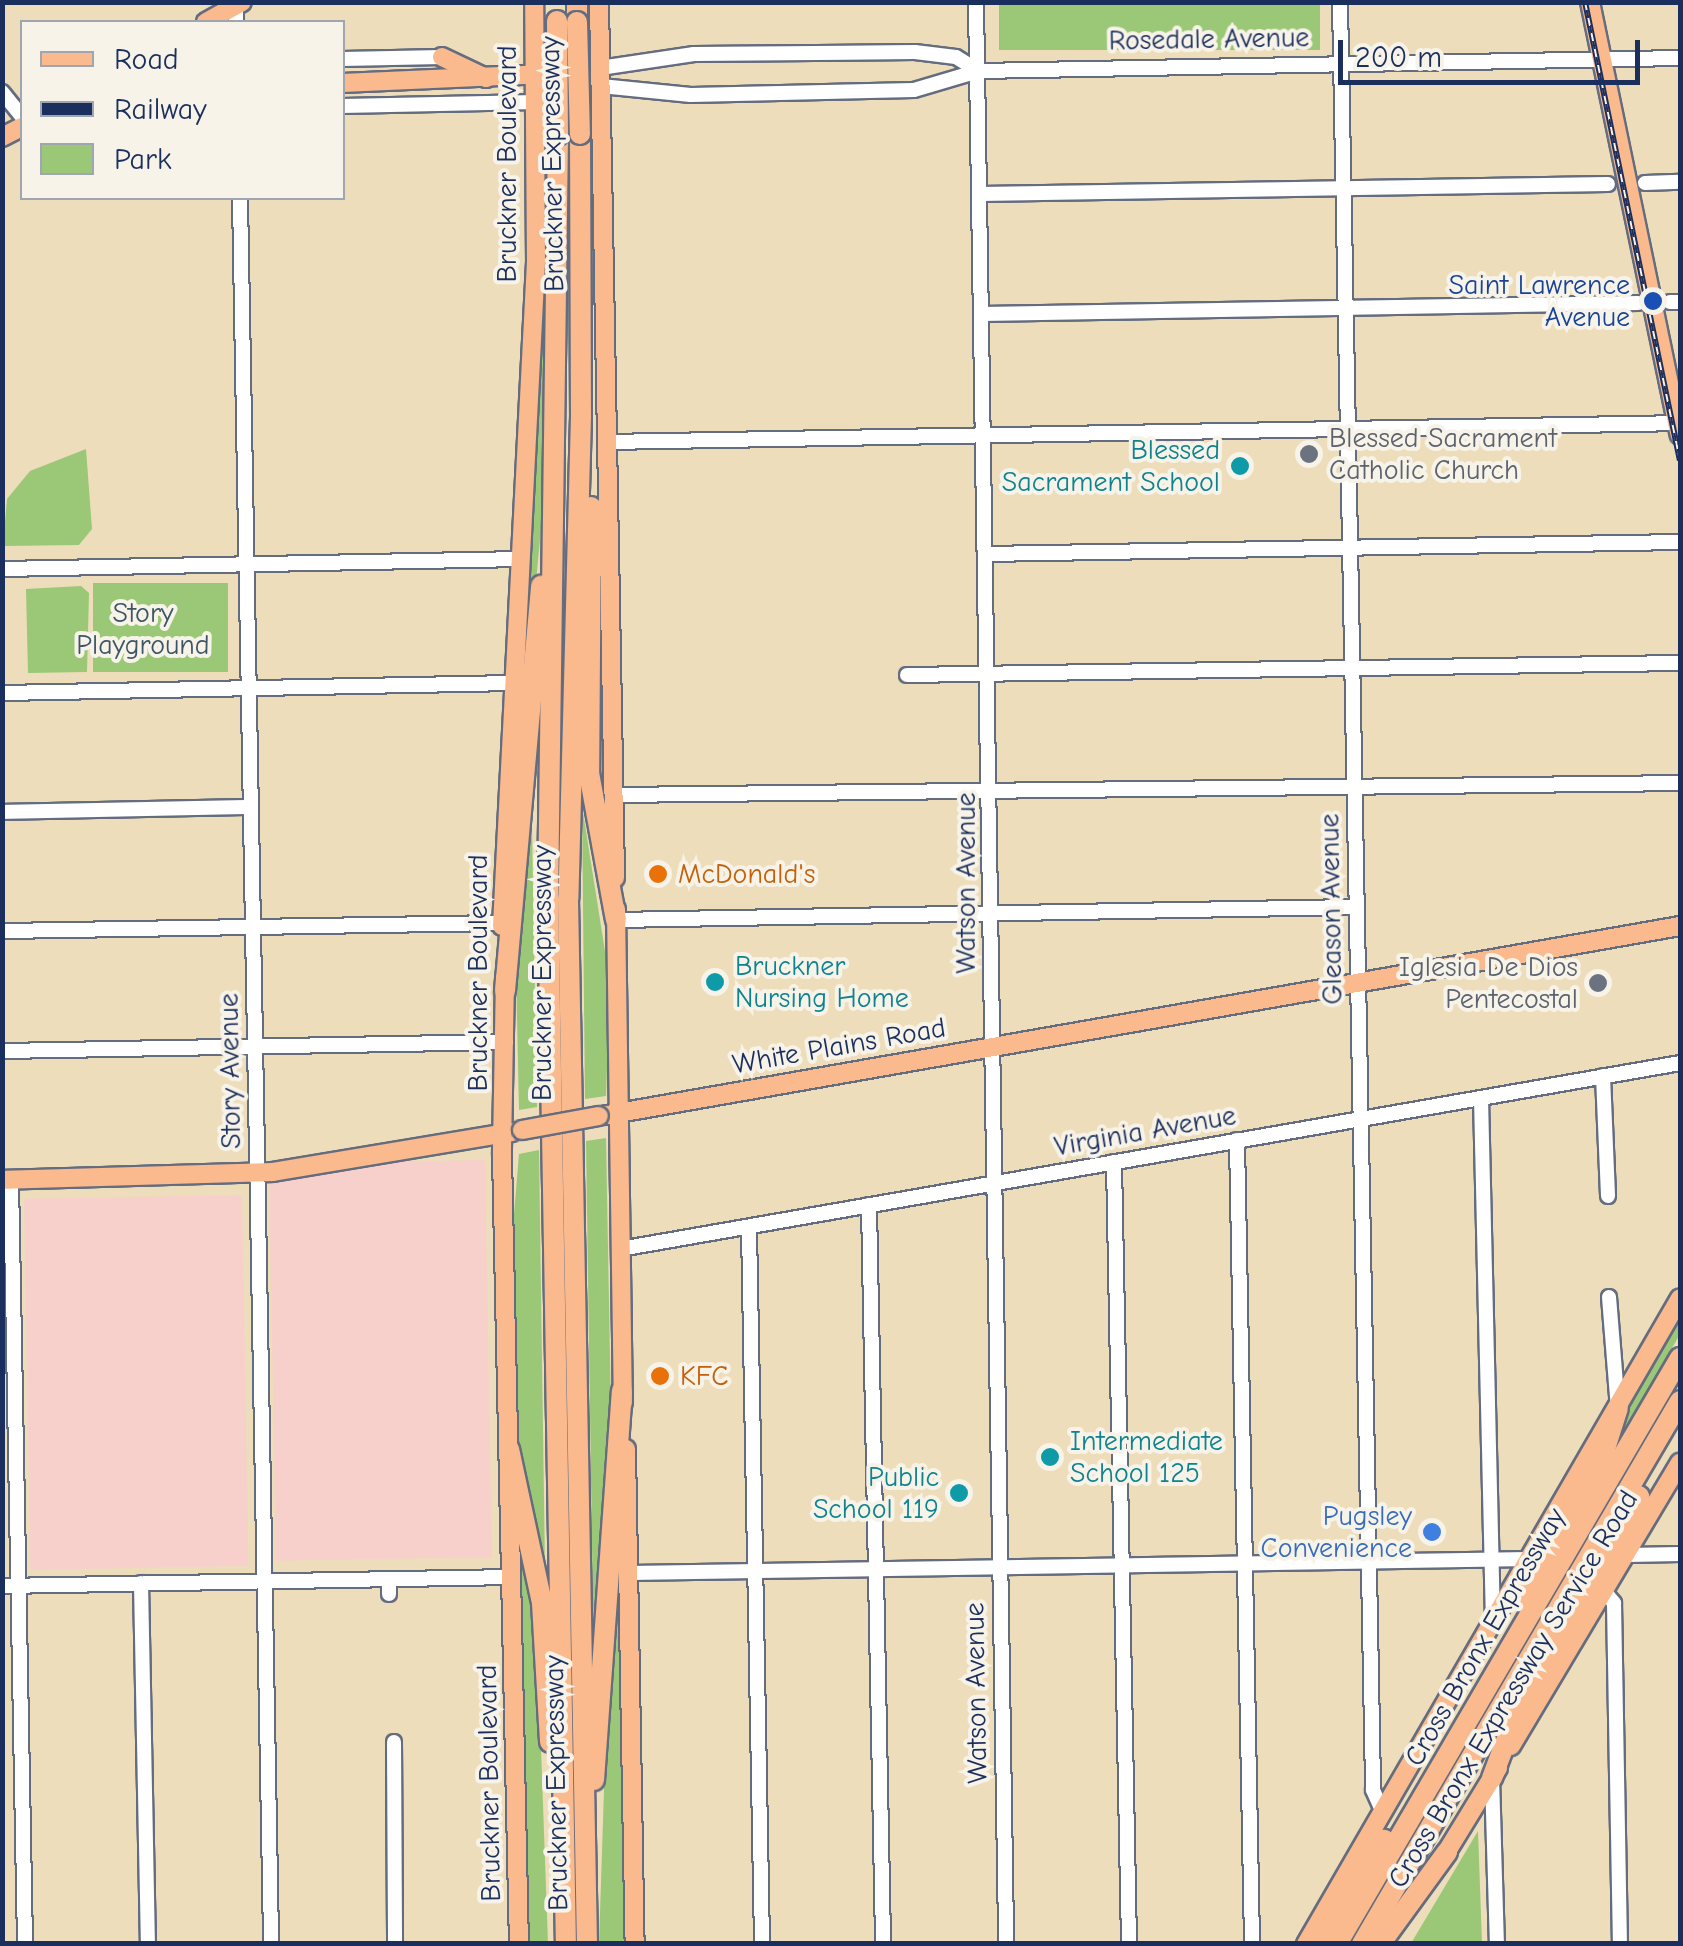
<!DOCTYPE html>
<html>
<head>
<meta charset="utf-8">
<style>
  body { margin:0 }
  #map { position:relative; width:1683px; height:1946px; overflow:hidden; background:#edddbb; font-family:"Comic Neue",sans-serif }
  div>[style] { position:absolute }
  .built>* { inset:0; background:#f7d0cb; transform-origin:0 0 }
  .green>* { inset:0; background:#9ac876; transform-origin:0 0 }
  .roads { filter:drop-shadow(2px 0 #646c7f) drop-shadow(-2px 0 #646c7f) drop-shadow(0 2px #646c7f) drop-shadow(0 -2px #646c7f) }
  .minor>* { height:14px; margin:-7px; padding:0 7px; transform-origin:7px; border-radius:7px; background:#fff }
  .major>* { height:18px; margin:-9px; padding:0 9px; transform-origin:9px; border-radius:9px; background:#fbba8d }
  .highway>* { height:20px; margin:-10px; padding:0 10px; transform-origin:10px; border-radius:10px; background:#fbba8d }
  .rail>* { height:6px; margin-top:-3px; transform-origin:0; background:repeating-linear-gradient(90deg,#f7f3e8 0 8px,#1b2f5e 0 16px); box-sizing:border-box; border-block:2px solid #1b2f5e }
  .bridges { filter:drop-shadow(2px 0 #646c7f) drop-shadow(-2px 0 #646c7f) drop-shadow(0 2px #646c7f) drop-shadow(0 -2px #646c7f) }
  .major-bridge>* { height:18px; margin:-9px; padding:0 9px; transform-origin:9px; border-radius:9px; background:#fbba8d }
  .highway-bridge>* { height:20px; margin:-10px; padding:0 10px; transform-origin:10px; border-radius:10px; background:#fbba8d }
  .dots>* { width:28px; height:28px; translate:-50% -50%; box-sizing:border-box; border:5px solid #f7f3e8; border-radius:50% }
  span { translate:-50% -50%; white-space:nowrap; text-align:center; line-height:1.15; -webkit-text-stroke:8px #f7f3e8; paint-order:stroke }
  .street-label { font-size:28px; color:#1b2f5e }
  .transit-label { font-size:28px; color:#164399 }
  .right { translate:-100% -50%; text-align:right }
  .worship-label { font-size:28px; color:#5b616d }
  .left { translate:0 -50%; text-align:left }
  .culture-label { font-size:28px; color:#0d838f }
  .park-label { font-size:28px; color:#3b5564 }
  .food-label { font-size:28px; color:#c56008 }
  .shop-label { font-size:28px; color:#366cbe }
  .frame { position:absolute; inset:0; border:5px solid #1b2f5e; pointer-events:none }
  .legend { position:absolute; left:20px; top:20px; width:325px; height:180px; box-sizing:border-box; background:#f7f3e8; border:2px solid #9fa5b1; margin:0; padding:12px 18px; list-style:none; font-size:30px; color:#1b2f5e }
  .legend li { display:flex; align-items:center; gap:20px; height:50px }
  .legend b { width:50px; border:2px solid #9fa5b1 }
  .scale { position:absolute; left:1338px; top:40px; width:302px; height:45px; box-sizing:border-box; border:5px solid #1b2f5e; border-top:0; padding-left:12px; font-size:30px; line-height:35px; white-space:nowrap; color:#1b2f5e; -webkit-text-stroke:8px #f7f3e8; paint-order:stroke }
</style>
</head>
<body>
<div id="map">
  <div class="built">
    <div style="left:485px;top:1160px;width:397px;height:216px;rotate:89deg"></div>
    <div style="left:242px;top:1195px;width:371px;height:218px;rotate:89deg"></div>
  </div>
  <div class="green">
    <div style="left:999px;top:3px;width:321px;height:47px"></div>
    <div style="clip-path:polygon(543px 217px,546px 473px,514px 823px)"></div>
    <div style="clip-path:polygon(86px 449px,92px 529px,79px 545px,3px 546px,7px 499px,30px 471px)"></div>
    <div style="left:228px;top:583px;width:89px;height:135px;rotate:90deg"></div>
    <div style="clip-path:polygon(81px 586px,89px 593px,87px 672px,28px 673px,26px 589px)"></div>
    <div style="clip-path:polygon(531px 771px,537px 1107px,519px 1110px,515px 925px)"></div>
    <div style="clip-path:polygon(582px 806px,610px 983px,606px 1096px,585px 1099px)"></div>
    <div style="clip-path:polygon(606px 1138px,611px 1413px,599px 1615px,593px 1615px,586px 1141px)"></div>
    <div style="clip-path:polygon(539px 1150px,545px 1568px,517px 1442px,513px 1227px,519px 1154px)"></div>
    <div style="clip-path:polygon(1680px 1311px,1680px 1334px,1611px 1455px,1630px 1397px)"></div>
    <div style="clip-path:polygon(520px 1535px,536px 1610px,548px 1943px,526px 1943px)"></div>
    <div style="clip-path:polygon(621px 1535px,627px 1943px,599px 1944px,605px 1760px)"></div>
    <div style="clip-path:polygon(1478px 1831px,1482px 1943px,1412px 1943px,1413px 1940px)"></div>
  </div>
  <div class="roads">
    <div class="minor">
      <div style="left:236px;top:2px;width:20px;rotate:90deg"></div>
      <div style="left:976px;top:2px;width:1942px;rotate:89.11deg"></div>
      <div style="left:1340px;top:2px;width:1788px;rotate:88.94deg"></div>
      <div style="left:1373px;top:1790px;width:24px;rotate:66deg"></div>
      <div style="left:342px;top:59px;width:100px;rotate:-1.1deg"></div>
      <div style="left:600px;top:68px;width:95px;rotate:-8.5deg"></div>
      <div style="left:694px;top:54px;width:221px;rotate:-0.5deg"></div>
      <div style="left:915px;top:52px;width:41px;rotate:7deg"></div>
      <div style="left:956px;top:57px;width:26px;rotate:32deg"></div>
      <div style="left:601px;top:86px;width:90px;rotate:5.7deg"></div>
      <div style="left:691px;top:95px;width:223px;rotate:-1.3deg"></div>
      <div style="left:914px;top:90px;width:67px;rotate:-16.5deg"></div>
      <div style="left:978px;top:71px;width:702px;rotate:-1.06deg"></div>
      <div style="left:2px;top:92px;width:32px;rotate:51deg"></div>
      <div style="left:342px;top:106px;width:194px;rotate:-1.2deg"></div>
      <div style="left:1645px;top:183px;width:35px;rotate:-2deg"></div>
      <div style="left:980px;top:194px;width:628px;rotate:-0.91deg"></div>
      <div style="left:240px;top:198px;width:1746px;rotate:88.98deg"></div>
      <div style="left:1670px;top:302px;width:10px"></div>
      <div style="left:982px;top:314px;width:656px;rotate:-0.96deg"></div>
      <div style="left:607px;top:442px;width:1073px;rotate:-1.01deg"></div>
      <div style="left:986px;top:554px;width:694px;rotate:-0.99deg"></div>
      <div style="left:2px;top:569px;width:519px;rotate:-1.1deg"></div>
      <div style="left:907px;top:675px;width:773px;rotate:-0.89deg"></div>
      <div style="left:2px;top:693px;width:510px;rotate:-1.12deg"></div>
      <div style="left:614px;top:795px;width:1066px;rotate:-0.64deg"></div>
      <div style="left:2px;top:812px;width:249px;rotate:-1.2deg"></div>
      <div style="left:616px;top:920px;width:740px;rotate:-1.01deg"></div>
      <div style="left:2px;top:931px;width:500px;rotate:-0.92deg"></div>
      <div style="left:2px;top:1051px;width:504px;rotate:-1.02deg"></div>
      <div style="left:1603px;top:1076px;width:120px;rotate:87.6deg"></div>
      <div style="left:1481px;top:1098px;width:524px;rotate:88.69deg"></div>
      <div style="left:1237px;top:1140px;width:804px;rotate:88.93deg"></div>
      <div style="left:1114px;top:1162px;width:782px;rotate:88.9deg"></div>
      <div style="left:11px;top:1180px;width:764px;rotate:88.95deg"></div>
      <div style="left:869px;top:1205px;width:739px;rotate:88.91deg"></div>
      <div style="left:749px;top:1227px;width:717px;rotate:88.96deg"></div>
      <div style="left:620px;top:1249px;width:1076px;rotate:-9.95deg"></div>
      <div style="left:1609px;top:1297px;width:111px;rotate:85.4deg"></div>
      <div style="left:1625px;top:1555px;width:55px;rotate:-1deg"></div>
      <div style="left:629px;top:1573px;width:901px;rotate:-0.89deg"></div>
      <div style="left:389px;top:1579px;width:15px;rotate:90deg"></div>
      <div style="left:141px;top:1583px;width:361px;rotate:88.9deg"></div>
      <div style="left:2px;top:1586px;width:510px;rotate:-1.01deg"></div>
      <div style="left:1604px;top:1591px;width:16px;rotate:50deg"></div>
      <div style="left:1614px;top:1603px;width:341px;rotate:89deg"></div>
      <div style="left:394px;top:1742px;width:202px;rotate:89.7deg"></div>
      <div style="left:1492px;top:1778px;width:166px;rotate:88.3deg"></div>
    </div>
    <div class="major">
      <div style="left:599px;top:2px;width:876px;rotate:88.95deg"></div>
      <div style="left:1590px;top:2px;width:442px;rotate:78.3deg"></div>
      <div style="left:206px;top:22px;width:41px;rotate:-29.1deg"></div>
      <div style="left:442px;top:57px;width:49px;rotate:25.5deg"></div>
      <div style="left:342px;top:83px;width:204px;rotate:-2.5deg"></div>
      <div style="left:2px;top:137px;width:22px;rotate:-27deg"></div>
      <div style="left:616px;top:909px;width:494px;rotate:89.2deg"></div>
      <div style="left:502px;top:926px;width:666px;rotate:-87.07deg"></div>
      <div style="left:536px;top:261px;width:259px;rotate:-90.4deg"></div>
      <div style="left:505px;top:977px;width:178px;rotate:91deg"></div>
      <div style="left:502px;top:1155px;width:789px;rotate:88.77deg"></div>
      <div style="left:607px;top:1115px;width:1090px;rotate:-9.99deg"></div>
      <div style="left:2px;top:1180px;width:271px;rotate:-1.7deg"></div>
      <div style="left:273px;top:1172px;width:242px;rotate:-9.5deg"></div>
      <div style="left:626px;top:1449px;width:495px;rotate:89deg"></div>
      <div style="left:1511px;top:1746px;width:330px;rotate:-59.2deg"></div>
      <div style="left:1441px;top:1861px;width:109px;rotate:-58.5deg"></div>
      <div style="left:1306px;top:1944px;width:746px;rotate:-59.93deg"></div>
    </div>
    <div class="highway">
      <div style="left:577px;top:2px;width:20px;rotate:90deg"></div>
      <div style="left:580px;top:134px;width:282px;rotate:89.8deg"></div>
      <div style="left:581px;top:416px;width:483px;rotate:91.5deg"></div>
      <div style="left:568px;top:899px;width:1045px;rotate:88.96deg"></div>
      <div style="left:558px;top:135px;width:762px;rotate:90.75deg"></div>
      <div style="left:548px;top:897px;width:1047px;rotate:89.02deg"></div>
      <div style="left:591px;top:507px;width:266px;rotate:90.4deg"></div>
      <div style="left:589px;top:773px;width:149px;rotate:79.6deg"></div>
      <div style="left:505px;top:991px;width:407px;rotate:-84.9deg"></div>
      <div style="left:509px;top:1449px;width:157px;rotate:77.9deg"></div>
      <div style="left:542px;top:1603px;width:139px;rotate:86.7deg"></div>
      <div style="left:1526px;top:1599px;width:163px;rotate:-61.9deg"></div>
      <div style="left:1603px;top:1455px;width:49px;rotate:-72.3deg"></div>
      <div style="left:1492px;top:1778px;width:71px;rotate:-69.3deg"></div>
      <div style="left:1517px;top:1712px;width:248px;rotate:-60.5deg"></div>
      <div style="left:594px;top:1780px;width:390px;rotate:-85.9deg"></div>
      <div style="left:1319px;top:1944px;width:123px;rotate:-58deg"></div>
      <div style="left:1337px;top:1944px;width:679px;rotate:-59.66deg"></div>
      <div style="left:1362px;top:1944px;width:629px;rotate:-59.65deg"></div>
      <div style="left:1380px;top:1944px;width:114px;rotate:-53.9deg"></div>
    </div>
  </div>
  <div class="rail">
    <div style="left:1585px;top:2px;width:468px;rotate:78.3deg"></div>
  </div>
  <div class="bridges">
    <div class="major-bridge">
      <div style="left:522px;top:1130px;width:78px;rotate:-10.3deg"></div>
    </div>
    <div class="highway-bridge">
      <div style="left:557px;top:21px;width:114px;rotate:89.5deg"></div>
      <div style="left:577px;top:22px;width:112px;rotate:88.5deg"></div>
    </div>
  </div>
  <div class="dots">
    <div style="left:1653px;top:301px;background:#1a4fb4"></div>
    <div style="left:1309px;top:454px;background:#6b7280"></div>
    <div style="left:1240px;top:466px;background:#0f9aa8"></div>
    <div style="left:658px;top:874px;background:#e8710a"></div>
    <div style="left:715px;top:982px;background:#0f9aa8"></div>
    <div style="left:1598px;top:983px;background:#6b7280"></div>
    <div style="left:660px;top:1376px;background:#e8710a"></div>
    <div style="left:1050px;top:1457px;background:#0f9aa8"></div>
    <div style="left:959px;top:1493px;background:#0f9aa8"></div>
    <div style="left:1432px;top:1532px;background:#3f7fe0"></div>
  </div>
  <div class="street-label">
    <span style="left:1209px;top:39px;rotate:-1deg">Rosedale Avenue</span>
    <span style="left:507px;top:164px;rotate:-90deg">Bruckner Boulevard</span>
    <span style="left:552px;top:164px;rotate:-91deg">Bruckner Expressway</span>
    <span style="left:966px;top:883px;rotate:-90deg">Watson Avenue</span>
    <span style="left:1331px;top:909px;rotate:-91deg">Gleason Avenue</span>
    <span style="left:478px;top:973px;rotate:-90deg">Bruckner Boulevard</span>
    <span style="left:542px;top:973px;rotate:-90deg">Bruckner Expressway</span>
    <span style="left:839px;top:1046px;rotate:-10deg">White Plains Road</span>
    <span style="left:230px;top:1071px;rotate:-91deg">Story Avenue</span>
    <span style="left:1145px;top:1131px;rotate:-10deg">Virginia Avenue</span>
    <span style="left:1485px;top:1637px;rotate:-60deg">Cross Bronx Expressway</span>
    <span style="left:1513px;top:1689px;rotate:-59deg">Cross Bronx Expressway Service Road</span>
    <span style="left:976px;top:1693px;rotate:-91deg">Watson Avenue</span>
    <span style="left:489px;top:1783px;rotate:-91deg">Bruckner Boulevard</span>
    <span style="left:556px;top:1783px;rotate:-91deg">Bruckner Expressway</span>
  </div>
  <div class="transit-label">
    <span class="right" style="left:1630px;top:301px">Saint Lawrence<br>Avenue</span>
  </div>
  <div class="worship-label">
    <span class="left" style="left:1329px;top:454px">Blessed Sacrament<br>Catholic Church</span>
    <span class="right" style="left:1578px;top:983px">Iglesia De Dios<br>Pentecostal</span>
  </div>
  <div class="culture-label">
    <span class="right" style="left:1220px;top:466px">Blessed<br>Sacrament School</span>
    <span class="left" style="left:735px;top:982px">Bruckner<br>Nursing Home</span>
    <span class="left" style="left:1070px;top:1457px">Intermediate<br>School 125</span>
    <span class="right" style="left:939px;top:1493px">Public<br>School 119</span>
  </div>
  <div class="park-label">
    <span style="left:143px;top:629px">Story<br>Playground</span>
  </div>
  <div class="food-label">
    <span class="left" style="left:678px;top:874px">McDonald's</span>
    <span class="left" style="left:680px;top:1376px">KFC</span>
  </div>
  <div class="shop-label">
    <span class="right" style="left:1412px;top:1532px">Pugsley<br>Convenience</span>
  </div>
  <div class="frame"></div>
  <ul class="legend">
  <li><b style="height:12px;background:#fbba8d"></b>Road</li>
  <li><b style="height:12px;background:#1b2f5e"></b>Railway</li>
  <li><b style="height:28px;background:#9ac876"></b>Park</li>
  </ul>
  <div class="scale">200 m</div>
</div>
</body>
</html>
